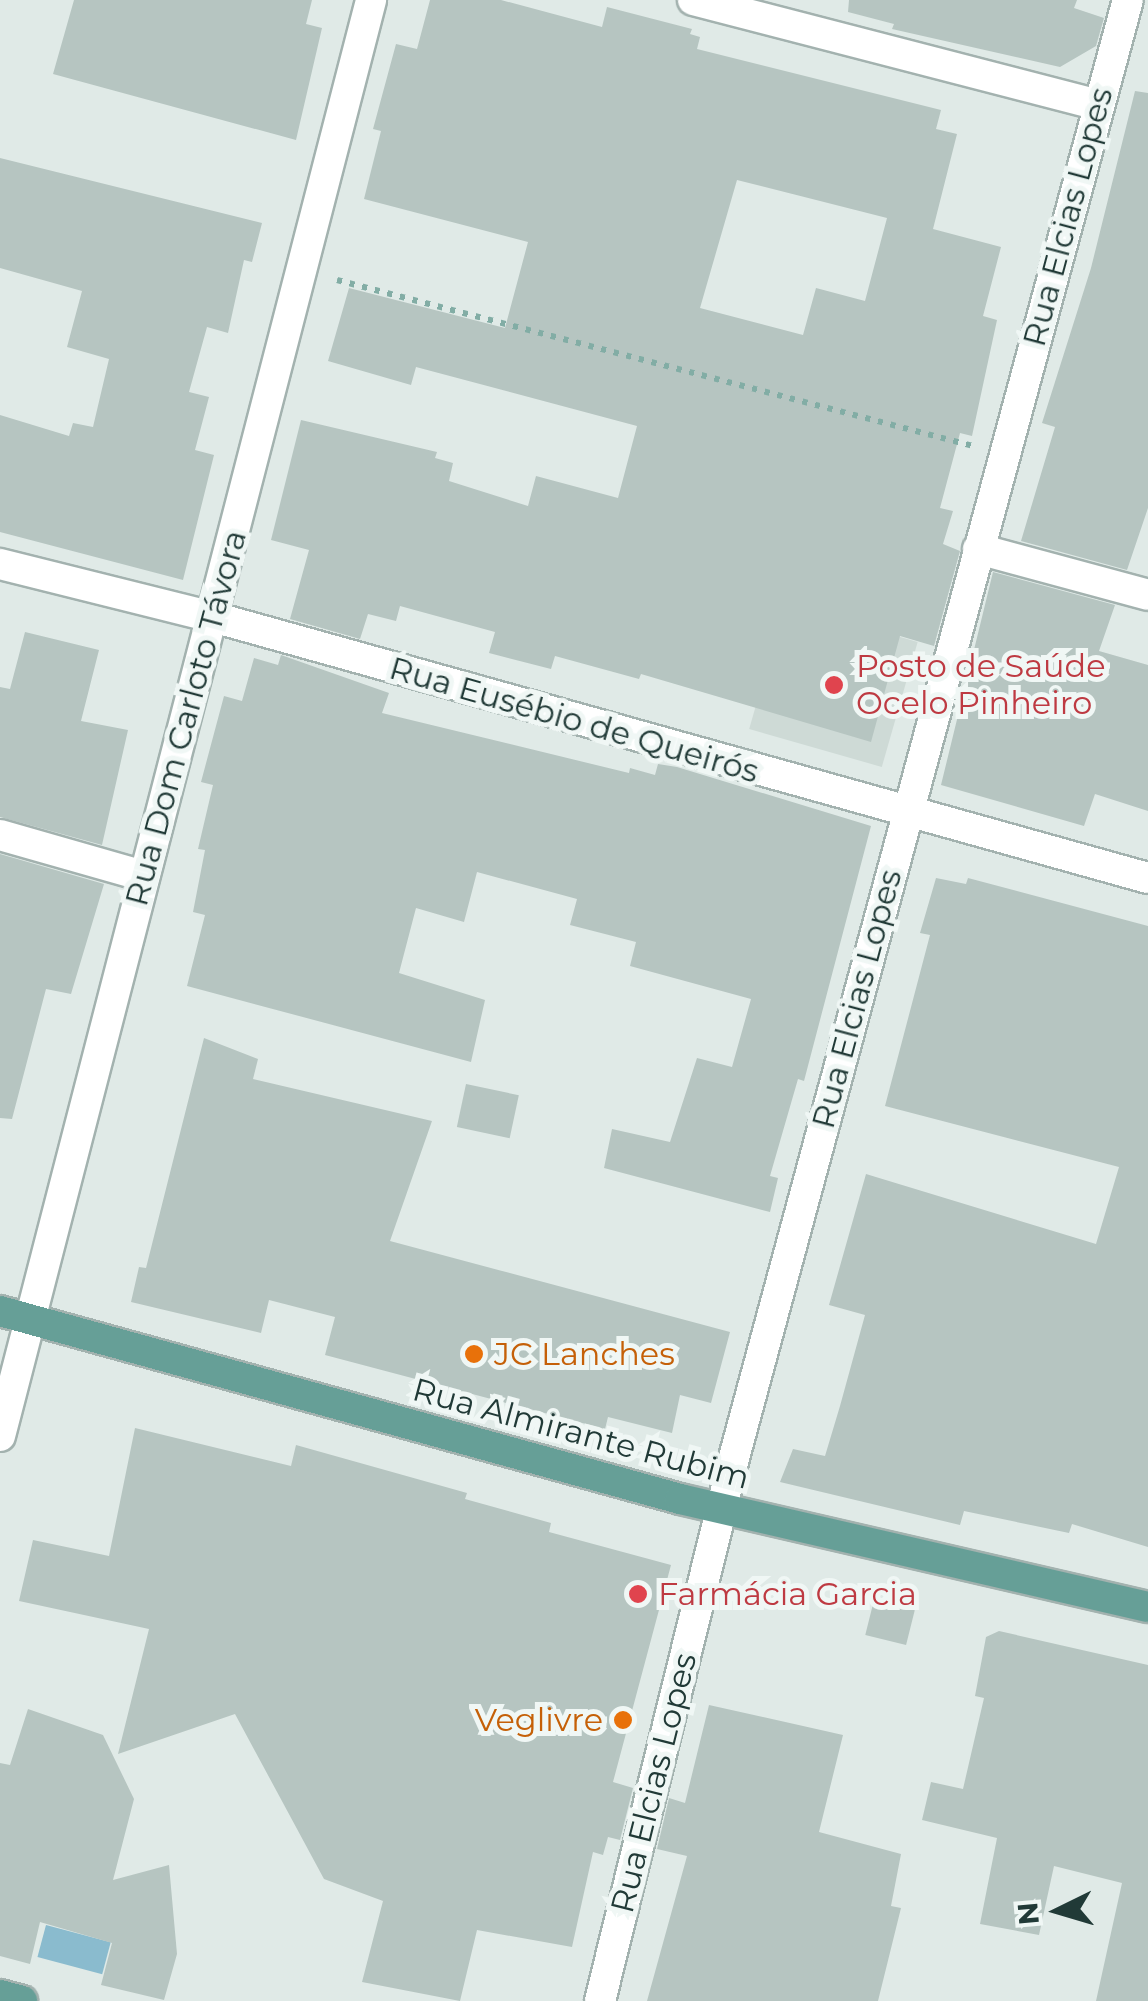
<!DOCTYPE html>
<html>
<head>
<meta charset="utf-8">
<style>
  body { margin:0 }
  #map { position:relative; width:1148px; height:2001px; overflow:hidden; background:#e0eae7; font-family:Montserrat,sans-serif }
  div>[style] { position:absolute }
  .built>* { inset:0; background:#cedad6; transform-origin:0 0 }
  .water>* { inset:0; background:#8abbce; transform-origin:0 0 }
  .building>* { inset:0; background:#b6c5c1; transform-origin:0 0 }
  .path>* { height:6px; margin-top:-3px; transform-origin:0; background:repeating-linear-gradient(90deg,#82ada5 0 5px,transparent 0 13px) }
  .roads { filter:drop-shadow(2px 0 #a3b2af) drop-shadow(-2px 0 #a3b2af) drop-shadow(0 2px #a3b2af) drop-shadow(0 -2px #a3b2af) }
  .minor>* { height:30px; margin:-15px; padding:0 15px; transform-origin:15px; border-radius:15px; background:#fff }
  .major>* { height:30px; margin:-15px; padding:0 15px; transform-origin:15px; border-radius:15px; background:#669f97 }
  .dots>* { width:28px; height:28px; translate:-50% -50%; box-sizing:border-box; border:5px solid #f0f7f5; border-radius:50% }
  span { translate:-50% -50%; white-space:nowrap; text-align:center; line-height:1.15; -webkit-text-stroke:10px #f0f7f5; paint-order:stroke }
  .street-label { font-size:32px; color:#213a37 }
  .health-label { font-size:32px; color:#be3a42 }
  .left { translate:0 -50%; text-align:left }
  .food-label { font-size:32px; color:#c56008 }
  .right { translate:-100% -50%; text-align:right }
  .north { position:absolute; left:1008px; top:1861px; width:100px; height:100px; -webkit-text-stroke:8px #f0f7f5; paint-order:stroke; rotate:265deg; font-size:28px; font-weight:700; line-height:40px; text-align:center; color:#213a37 }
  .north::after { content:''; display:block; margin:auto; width:35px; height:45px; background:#213a37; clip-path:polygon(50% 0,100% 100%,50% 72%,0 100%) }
</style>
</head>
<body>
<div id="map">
  <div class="built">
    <div style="left:785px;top:604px;width:138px;height:130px;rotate:16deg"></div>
  </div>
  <div class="water">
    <div style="left:46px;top:1925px;width:67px;height:33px;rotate:15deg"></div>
  </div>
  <div class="building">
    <div style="clip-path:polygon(74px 0,312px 0,306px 24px,322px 28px,296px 140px,53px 74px)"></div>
    <div style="clip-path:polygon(evenodd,430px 0,501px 0,602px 27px,607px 7px,692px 29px,690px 34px,700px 37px,697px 49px,941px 110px,936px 129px,957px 134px,933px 229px,1001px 247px,983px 316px,997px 320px,972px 436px,960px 433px,940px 508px,953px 511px,943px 544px,960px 551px,934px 646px,900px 636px,871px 742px,641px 674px,639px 679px,555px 656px,551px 669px,489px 653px,495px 632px,400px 606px,396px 621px,368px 614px,360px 639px,290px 619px,309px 550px,271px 540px,301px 420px,437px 452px,435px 458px,453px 463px,449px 481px,528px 506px,536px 476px,618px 498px,637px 426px,416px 367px,411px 385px,328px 361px,349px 288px,505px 328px,528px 242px,364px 199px,381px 131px,373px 129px,396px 44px,417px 49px,430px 0,737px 180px,887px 218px,865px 301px,816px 288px,803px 335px,700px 308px,737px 180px)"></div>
    <div style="clip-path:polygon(849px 0,1077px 0,1074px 8px,1104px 18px,1096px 46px,1060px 67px,892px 29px,894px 24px,848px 12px)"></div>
    <div style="clip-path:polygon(1135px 91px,1148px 93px,1148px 508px,1127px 570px,1021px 541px,1055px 427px,1042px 423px,1091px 268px)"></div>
    <div style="clip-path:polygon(0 158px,262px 223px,252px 262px,244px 260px,228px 333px,207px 327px,189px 392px,209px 397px,195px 450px,214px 455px,183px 580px,0 532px,0 415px,69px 436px,73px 423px,93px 427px,109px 359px,67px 347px,82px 291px,0 268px)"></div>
    <div style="clip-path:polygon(993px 572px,1115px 605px,1099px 651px,1148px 665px,1148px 811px,1095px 794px,1084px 826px,941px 785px)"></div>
    <div style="clip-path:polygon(25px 632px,99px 650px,81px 721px,128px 730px,102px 845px,0 817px,0 687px,10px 689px)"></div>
    <div style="clip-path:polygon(281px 655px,389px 693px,382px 713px,629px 773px,630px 768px,655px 775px,658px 764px,677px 767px,871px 826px,804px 1081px,798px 1079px,770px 1176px,778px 1178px,770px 1212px,604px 1168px,612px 1129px,670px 1142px,697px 1058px,732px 1067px,751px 999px,630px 966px,636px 942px,570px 925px,577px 899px,477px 872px,464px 922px,416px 908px,399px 973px,485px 1000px,471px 1062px,187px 986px,205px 915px,193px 912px,205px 850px,198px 849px,213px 785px,201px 782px,224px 696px,242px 701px,254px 658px,278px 665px)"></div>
    <div style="clip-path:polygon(0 854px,104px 884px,71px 994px,46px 989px,12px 1119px,0 1118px)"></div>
    <div style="clip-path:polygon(936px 878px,966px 884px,968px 878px,1148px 926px,1148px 1547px,1072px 1524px,1069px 1533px,964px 1511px,960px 1525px,780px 1482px,793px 1449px,825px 1456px,840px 1406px,865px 1315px,829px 1305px,866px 1174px,1096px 1244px,1119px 1167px,885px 1106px,930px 935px,920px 933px)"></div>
    <div style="clip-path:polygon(204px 1038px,258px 1059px,253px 1079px,432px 1121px,390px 1241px,730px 1332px,711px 1403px,680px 1395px,672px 1433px,608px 1417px,605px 1429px,325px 1355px,335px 1317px,269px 1300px,261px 1333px,131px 1302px,139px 1267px,146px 1268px)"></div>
    <div style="left:466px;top:1084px;width:54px;height:44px;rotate:12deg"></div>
    <div style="clip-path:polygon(135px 1428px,291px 1466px,296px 1445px,467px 1493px,465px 1499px,551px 1523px,549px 1532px,671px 1565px,613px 1782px,633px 1788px,620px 1840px,608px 1837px,603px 1855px,593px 1852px,572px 1947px,477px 1930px,460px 2001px,362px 1982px,383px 1901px,324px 1879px,235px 1714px,118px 1754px,149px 1629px,19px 1601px,33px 1540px,109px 1556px)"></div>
    <div style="left:874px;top:1600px;width:42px;height:36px;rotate:14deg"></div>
    <div style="clip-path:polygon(999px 1631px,1148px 1665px,1148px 2001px,1096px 2001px,1122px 1883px,1054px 1866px,1039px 1935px,980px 1924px,997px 1838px,922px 1820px,931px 1782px,963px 1789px,984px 1698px,975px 1696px,986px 1637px)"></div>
    <div style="clip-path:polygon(709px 1705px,843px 1735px,819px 1832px,901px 1854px,891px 1906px,901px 1908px,878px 2001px,647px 2001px,687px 1856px,657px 1849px,669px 1798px,685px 1803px)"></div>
    <div style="clip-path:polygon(28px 1709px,103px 1735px,134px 1799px,113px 1880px,169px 1865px,177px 1954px,164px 2000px,101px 1985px,112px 1943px,40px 1922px,30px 1964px,0 1956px,0 1763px,10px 1765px)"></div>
  </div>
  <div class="path">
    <div style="left:337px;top:280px;width:657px;rotate:14.63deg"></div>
  </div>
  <div class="roads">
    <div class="minor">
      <div style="left:693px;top:0;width:418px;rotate:14.5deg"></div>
      <div style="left:978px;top:549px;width:176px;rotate:15.1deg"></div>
      <div style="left:0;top:564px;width:219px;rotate:14deg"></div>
      <div style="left:213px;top:617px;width:971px;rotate:15.6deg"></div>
      <div style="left:0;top:835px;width:150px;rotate:15.9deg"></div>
      <div style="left:0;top:1436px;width:1483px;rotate:-75.51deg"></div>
      <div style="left:600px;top:2001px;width:563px;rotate:-76.14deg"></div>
      <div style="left:735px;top:1454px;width:1506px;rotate:-74.88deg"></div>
    </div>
    <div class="major">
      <div style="left:0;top:1311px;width:706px;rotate:15.45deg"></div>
      <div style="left:680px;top:1499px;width:480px;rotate:13deg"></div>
      <div style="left:0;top:1995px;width:23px;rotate:15deg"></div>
    </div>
  </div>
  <div class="dots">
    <div style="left:834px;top:685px;background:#e0444e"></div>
    <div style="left:474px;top:1354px;background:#e8710a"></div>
    <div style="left:638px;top:1594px;background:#e0444e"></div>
    <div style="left:623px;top:1720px;background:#e8710a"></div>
  </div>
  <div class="street-label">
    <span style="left:1068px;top:217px;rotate:-75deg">Rua Elcias Lopes</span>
    <span style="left:186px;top:718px;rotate:-75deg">Rua Dom Carloto Távora</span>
    <span style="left:574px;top:720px;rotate:16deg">Rua Eusébio de Queirós</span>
    <span style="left:857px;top:999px;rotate:-75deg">Rua Elcias Lopes</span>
    <span style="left:581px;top:1434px;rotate:15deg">Rua Almirante Rubim</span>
    <span style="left:654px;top:1783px;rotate:-76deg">Rua Elcias Lopes</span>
  </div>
  <div class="health-label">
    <span class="left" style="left:856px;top:685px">Posto de Saúde<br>Ocelo Pinheiro</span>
    <span class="left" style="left:658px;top:1594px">Farmácia Garcia</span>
  </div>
  <div class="food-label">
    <span class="left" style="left:494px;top:1354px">JC Lanches</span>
    <span class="right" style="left:603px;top:1720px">Veglivre</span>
  </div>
  <div class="north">N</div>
</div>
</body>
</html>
